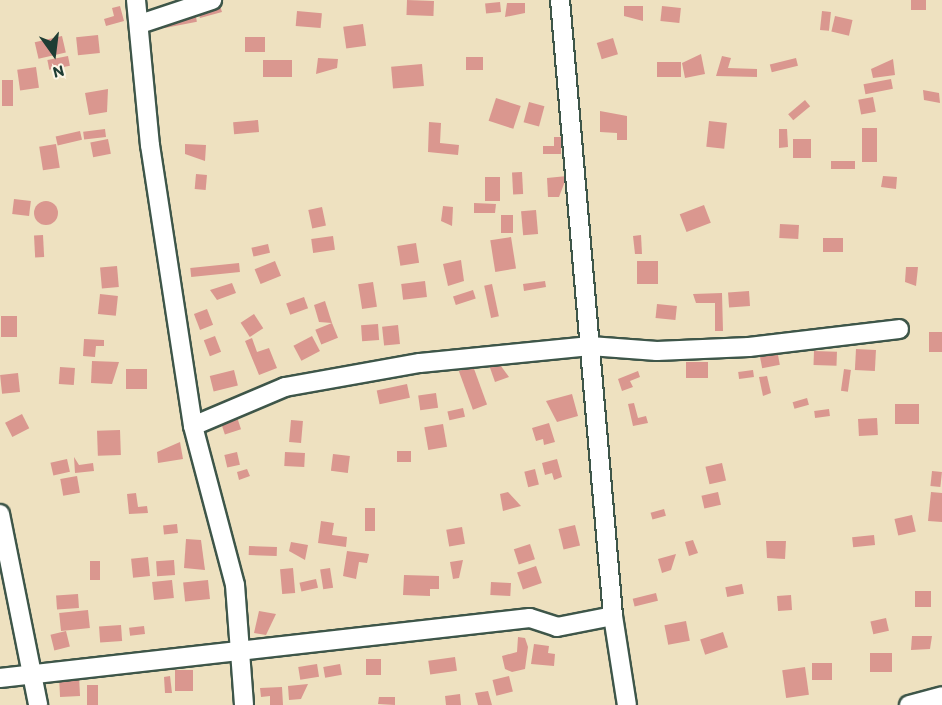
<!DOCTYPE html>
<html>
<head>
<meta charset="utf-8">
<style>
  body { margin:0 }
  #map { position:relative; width:942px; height:705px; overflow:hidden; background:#eee1c0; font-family:Itim,sans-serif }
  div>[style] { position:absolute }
  .building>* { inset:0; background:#da978f; transform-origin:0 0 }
  .round { border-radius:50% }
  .roads { filter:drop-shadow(2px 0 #3e5649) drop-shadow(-2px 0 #3e5649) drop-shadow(0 2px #3e5649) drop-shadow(0 -2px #3e5649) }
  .minor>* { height:18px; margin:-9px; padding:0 9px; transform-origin:9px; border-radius:9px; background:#fff }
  span { translate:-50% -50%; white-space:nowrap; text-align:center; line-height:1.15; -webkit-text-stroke:4.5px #fcf5e5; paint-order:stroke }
  .north { position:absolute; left:24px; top:24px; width:60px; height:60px; -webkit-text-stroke:4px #fcf5e5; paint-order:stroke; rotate:166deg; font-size:16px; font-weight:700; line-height:24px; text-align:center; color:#1f3d34 }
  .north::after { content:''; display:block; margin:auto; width:21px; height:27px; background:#1f3d34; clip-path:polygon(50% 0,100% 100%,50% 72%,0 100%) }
</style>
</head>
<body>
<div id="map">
  <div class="building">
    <div style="clip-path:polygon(218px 0,222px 12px,200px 18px,195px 4px)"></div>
    <div style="left:407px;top:0;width:27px;height:15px;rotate:2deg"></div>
    <div style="left:911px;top:0;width:15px;height:10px"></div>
    <div style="left:500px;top:2px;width:10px;height:15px;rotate:84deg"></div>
    <div style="clip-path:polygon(507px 3px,525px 3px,525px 13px,505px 17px)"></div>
    <div style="clip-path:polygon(120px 6px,124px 21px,106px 26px,104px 19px,114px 16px,112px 8px)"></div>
    <div style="clip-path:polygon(624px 6px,643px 6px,643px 21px,624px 16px)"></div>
    <div style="left:662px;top:6px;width:19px;height:15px;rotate:6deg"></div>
    <div style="left:297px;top:11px;width:25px;height:15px;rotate:5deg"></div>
    <div style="left:822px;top:11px;width:9px;height:19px;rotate:6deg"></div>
    <div style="left:195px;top:12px;width:10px;height:34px;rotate:79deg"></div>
    <div style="left:835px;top:16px;width:18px;height:16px;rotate:13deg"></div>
    <div style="left:363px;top:24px;width:22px;height:20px;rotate:82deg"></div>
    <div style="left:98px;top:35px;width:18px;height:22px;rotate:84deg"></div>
    <div style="left:62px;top:36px;width:17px;height:28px;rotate:77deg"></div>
    <div style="left:245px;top:37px;width:20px;height:15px"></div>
    <div style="left:613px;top:38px;width:17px;height:17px;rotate:73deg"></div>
    <div style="clip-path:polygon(701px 54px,705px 74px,685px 78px,682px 63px)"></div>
    <div style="left:68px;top:56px;width:10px;height:21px;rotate:79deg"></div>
    <div style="clip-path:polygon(722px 56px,731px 58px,728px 68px,757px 69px,757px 77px,716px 76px)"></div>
    <div style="left:483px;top:57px;width:13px;height:17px;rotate:90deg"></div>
    <div style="clip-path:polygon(318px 58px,338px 59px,337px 68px,316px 74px)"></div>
    <div style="left:796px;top:58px;width:8px;height:27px;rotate:76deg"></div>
    <div style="clip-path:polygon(893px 59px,895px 75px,873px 78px,871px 69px)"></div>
    <div style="left:263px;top:60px;width:29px;height:17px"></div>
    <div style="left:657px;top:62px;width:24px;height:15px"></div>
    <div style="left:422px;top:64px;width:22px;height:31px;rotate:85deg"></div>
    <div style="left:36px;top:67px;width:21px;height:19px;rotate:82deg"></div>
    <div style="left:891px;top:79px;width:10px;height:28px;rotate:79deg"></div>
    <div style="left:2px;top:80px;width:11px;height:26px"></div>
    <div style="clip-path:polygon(108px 89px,107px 112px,89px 115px,85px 93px)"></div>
    <div style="clip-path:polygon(923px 90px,939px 93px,940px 103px,924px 100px)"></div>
    <div style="left:873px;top:97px;width:15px;height:15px;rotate:79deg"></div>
    <div style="left:496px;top:98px;width:26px;height:24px;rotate:18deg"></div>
    <div style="left:805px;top:100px;width:8px;height:22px;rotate:50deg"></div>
    <div style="left:529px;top:102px;width:16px;height:21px;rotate:15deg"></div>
    <div style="clip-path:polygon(600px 111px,627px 116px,627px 140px,617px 140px,617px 133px,600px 132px)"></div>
    <div style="left:258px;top:120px;width:12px;height:25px;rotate:85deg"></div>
    <div style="left:709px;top:121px;width:18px;height:26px;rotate:6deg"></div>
    <div style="clip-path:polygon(429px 122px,441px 123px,440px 143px,459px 145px,458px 155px,428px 152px)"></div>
    <div style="left:862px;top:128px;width:15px;height:34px"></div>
    <div style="left:105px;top:129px;width:8px;height:22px;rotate:83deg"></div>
    <div style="clip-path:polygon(779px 129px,787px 129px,788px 147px,779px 148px)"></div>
    <div style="left:80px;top:131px;width:9px;height:25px;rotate:77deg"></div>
    <div style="clip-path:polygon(554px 137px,561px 137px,561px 154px,543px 154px,543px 146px,554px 146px)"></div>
    <div style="left:108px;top:139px;width:15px;height:18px;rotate:79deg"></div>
    <div style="left:793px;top:139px;width:18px;height:19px"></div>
    <div style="left:56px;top:144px;width:24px;height:17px;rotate:81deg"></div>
    <div style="clip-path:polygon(185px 144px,206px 145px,205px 161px,185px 154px)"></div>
    <div style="left:831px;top:161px;width:24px;height:8px"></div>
    <div style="left:522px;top:172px;width:22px;height:10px;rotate:87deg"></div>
    <div style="left:196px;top:174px;width:11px;height:15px;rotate:5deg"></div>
    <div style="clip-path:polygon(567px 176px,559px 197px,548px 197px,547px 178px)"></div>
    <div style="clip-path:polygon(883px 176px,897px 177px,896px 189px,881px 187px)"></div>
    <div style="left:485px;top:177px;width:15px;height:24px"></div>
    <div style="left:14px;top:199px;width:17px;height:15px;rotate:7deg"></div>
    <div class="round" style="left:34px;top:201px;width:24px;height:24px"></div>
    <div style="clip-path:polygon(474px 203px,496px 204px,495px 213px,474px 213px)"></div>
    <div style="left:704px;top:205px;width:19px;height:26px;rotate:69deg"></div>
    <div style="clip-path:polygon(443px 206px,453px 207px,452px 226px,441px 221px)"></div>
    <div style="left:322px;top:207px;width:19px;height:14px;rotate:78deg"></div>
    <div style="left:536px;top:210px;width:24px;height:15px;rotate:85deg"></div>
    <div style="left:513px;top:215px;width:18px;height:12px;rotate:90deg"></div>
    <div style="left:780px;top:224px;width:19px;height:14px;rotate:3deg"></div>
    <div style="left:43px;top:235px;width:22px;height:9px;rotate:87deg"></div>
    <div style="clip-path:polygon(641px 235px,642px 254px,635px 254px,633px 236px)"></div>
    <div style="left:333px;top:236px;width:14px;height:22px;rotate:82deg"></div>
    <div style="left:511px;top:237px;width:32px;height:21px;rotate:81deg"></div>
    <div style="left:823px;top:238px;width:20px;height:14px"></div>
    <div style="left:416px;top:243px;width:20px;height:19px;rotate:81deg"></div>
    <div style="left:268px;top:244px;width:9px;height:17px;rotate:77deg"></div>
    <div style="clip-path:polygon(461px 260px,464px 281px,448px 286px,443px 264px)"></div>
    <div style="left:275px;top:261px;width:16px;height:22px;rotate:68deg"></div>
    <div style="left:637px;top:261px;width:21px;height:23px"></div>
    <div style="left:239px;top:263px;width:9px;height:49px;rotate:84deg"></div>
    <div style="left:117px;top:266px;width:21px;height:17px;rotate:85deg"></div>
    <div style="clip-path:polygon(906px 267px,918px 267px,916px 286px,905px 282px)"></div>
    <div style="left:425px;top:281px;width:16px;height:24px;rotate:83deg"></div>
    <div style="clip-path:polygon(545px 281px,546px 287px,524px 291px,523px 284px)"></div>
    <div style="left:373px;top:282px;width:25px;height:15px;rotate:81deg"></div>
    <div style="clip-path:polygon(232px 283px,236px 293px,217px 300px,210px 290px)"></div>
    <div style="left:492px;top:284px;width:33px;height:8px;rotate:78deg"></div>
    <div style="left:473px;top:290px;width:9px;height:21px;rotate:72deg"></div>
    <div style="left:749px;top:291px;width:15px;height:21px;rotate:86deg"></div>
    <div style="clip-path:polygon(722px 293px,723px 331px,715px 331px,715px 303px,696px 303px,693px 294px)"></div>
    <div style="left:100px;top:294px;width:18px;height:20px;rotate:6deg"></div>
    <div style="left:304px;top:297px;width:12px;height:19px;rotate:70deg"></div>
    <div style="clip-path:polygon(325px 301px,332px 323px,319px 322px,314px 305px)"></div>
    <div style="left:657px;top:304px;width:20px;height:14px;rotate:6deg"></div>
    <div style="left:207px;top:309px;width:17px;height:14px;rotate:69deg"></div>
    <div style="left:254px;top:314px;width:17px;height:16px;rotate:57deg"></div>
    <div style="left:1px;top:316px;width:16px;height:21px"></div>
    <div style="left:332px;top:323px;width:16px;height:18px;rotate:68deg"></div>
    <div style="left:378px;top:324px;width:16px;height:17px;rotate:86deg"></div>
    <div style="left:398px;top:325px;width:19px;height:16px;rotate:84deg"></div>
    <div style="left:929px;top:332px;width:13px;height:20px"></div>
    <div style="left:215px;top:336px;width:17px;height:12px;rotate:69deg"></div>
    <div style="left:312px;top:336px;width:17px;height:21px;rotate:62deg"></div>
    <div style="clip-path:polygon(252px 338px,257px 352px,269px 348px,277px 368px,259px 375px,245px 341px)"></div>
    <div style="clip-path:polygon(84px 339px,104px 340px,104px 346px,96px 346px,95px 357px,83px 356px)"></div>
    <div style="left:856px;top:349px;width:20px;height:21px;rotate:3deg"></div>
    <div style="left:777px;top:350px;width:15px;height:18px;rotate:79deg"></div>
    <div style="left:814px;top:351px;width:23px;height:14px;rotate:2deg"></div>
    <div style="clip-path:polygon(92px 361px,119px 362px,112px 384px,91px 383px)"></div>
    <div style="clip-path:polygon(498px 362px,509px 377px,495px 382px,489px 365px)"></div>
    <div style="left:686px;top:362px;width:22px;height:16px"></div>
    <div style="left:473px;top:366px;width:41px;height:15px;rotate:70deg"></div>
    <div style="left:60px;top:367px;width:15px;height:17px;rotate:4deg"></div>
    <div style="left:126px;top:369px;width:21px;height:20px"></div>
    <div style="left:844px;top:369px;width:7px;height:22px;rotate:8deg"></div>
    <div style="left:234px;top:370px;width:16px;height:25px;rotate:76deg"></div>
    <div style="left:753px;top:370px;width:7px;height:15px;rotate:82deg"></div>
    <div style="clip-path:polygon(638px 371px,640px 377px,630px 381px,633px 387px,622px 391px,618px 379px)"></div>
    <div style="left:18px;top:373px;width:19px;height:18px;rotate:84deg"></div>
    <div style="clip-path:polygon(767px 376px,771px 393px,763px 396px,759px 377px)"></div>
    <div style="left:407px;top:384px;width:14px;height:31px;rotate:78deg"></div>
    <div style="left:436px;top:393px;width:15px;height:18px;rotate:82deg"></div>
    <div style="clip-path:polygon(572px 394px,578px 416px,557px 422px,546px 401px)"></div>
    <div style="left:807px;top:398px;width:7px;height:15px;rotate:74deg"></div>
    <div style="clip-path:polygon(634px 403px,638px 418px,646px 416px,648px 423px,633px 426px,628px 404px)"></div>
    <div style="left:919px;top:404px;width:20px;height:24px;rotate:90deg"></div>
    <div style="left:463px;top:408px;width:9px;height:16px;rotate:77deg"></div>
    <div style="left:829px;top:409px;width:7px;height:15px;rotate:82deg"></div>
    <div style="left:22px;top:414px;width:16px;height:19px;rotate:63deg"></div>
    <div style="left:237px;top:417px;width:13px;height:17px;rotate:72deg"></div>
    <div style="left:877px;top:418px;width:17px;height:19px;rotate:87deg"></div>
    <div style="left:291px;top:420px;width:12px;height:22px;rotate:5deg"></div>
    <div style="clip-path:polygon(549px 423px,555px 442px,544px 445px,543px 439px,536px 441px,532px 428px)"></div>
    <div style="left:443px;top:424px;width:23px;height:19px;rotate:80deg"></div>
    <div style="left:120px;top:430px;width:25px;height:23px;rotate:88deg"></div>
    <div style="clip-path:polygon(180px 442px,183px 459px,158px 463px,157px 452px)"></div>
    <div style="left:411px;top:451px;width:11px;height:14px;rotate:90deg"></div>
    <div style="left:237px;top:452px;width:13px;height:13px;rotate:77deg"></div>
    <div style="left:285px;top:452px;width:20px;height:14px;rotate:3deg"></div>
    <div style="left:333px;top:454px;width:17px;height:17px;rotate:7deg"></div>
    <div style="clip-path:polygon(74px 457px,79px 465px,93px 463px,94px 471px,75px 473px)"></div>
    <div style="left:67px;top:459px;width:13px;height:17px;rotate:77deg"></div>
    <div style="clip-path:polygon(557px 459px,562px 477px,554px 480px,552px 473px,545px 475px,542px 463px)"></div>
    <div style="left:722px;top:463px;width:18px;height:17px;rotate:77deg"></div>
    <div style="clip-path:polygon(247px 469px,250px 476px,239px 480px,237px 472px)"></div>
    <div style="left:535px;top:469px;width:16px;height:11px;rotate:76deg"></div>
    <div style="left:932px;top:471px;width:10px;height:15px;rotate:6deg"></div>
    <div style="left:77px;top:476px;width:17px;height:17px;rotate:80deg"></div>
    <div style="clip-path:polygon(508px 492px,521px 506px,503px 511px,500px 494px)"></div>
    <div style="left:718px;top:492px;width:13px;height:17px;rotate:77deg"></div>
    <div style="clip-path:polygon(931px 492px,942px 493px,942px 522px,928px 521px)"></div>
    <div style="clip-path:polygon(136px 493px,138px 507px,147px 506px,148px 513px,129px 514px,127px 494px)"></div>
    <div style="left:365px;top:508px;width:10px;height:23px"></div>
    <div style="left:664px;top:509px;width:7px;height:14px;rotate:74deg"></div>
    <div style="left:912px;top:515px;width:17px;height:18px;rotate:77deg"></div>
    <div style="clip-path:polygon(321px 521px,334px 523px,332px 535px,347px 537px,346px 547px,318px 543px)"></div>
    <div style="left:177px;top:524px;width:9px;height:14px;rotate:84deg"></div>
    <div style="left:575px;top:525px;width:21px;height:17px;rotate:76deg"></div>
    <div style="left:462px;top:527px;width:17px;height:16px;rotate:80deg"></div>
    <div style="left:874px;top:535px;width:10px;height:22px;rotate:84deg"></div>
    <div style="clip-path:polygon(186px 539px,201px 540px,205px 570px,184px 568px)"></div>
    <div style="clip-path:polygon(693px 540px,698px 553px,689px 556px,685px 542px)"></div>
    <div style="clip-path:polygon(766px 541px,786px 541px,785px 559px,767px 558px)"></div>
    <div style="clip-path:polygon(291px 542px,308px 545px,305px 560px,289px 551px)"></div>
    <div style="left:530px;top:544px;width:16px;height:17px;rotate:72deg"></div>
    <div style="left:249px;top:546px;width:28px;height:9px;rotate:2deg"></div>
    <div style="clip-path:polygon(347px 551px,369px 554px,367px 563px,359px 562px,356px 579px,343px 576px)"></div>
    <div style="clip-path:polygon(676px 554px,671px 570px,662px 573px,658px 559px)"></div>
    <div style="left:148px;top:557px;width:19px;height:17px;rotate:84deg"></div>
    <div style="left:174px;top:560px;width:15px;height:18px;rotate:86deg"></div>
    <div style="clip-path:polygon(463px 560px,459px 578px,453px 579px,450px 562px)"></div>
    <div style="left:90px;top:561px;width:10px;height:19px"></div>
    <div style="left:536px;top:566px;width:18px;height:20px;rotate:71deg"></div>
    <div style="left:293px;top:568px;width:25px;height:13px;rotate:85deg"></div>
    <div style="left:330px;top:568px;width:20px;height:10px;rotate:81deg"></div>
    <div style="clip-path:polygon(404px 575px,439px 576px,439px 589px,430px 589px,430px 596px,403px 595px)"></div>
    <div style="left:316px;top:579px;width:9px;height:17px;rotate:77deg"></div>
    <div style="left:172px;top:580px;width:18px;height:20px;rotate:84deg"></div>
    <div style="left:208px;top:580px;width:19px;height:25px;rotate:84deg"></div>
    <div style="left:491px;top:582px;width:20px;height:13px;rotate:3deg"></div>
    <div style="left:742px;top:584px;width:10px;height:17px;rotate:79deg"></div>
    <div style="left:915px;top:591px;width:16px;height:16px"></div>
    <div style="left:656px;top:593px;width:8px;height:24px;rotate:76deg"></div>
    <div style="left:78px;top:594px;width:14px;height:22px;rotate:86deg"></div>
    <div style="left:791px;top:595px;width:15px;height:14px;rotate:86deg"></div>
    <div style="left:88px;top:610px;width:18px;height:29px;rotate:84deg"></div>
    <div style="clip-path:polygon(259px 611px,276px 614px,266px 635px,254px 633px)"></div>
    <div style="left:886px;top:618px;width:13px;height:16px;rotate:77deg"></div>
    <div style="left:686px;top:621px;width:20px;height:22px;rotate:79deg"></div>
    <div style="left:121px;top:625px;width:16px;height:22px;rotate:86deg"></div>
    <div style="left:144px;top:626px;width:8px;height:15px;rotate:83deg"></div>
    <div style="left:66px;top:631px;width:16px;height:16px;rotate:76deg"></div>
    <div style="left:723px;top:632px;width:16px;height:24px;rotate:72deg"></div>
    <div style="clip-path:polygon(912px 636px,932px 636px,930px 649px,911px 650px)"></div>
    <div style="clip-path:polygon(518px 637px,525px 638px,528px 647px,525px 669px,512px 672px,505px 669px,502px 656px,517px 652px)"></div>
    <div style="clip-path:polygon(534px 644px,549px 646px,548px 653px,555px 654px,554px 666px,531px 664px)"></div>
    <div style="left:870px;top:653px;width:22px;height:19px"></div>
    <div style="left:455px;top:657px;width:14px;height:27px;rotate:82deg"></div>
    <div style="left:366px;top:659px;width:15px;height:16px"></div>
    <div style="left:832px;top:663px;width:17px;height:20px;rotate:90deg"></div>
    <div style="left:317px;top:664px;width:13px;height:19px;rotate:81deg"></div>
    <div style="left:340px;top:664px;width:11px;height:17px;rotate:80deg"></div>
    <div style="left:805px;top:667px;width:28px;height:23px;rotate:82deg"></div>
    <div style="left:175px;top:670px;width:18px;height:21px"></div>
    <div style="left:79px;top:676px;width:20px;height:20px;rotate:87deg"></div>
    <div style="clip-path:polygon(170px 676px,172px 693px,165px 693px,164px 677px)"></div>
    <div style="left:509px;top:676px;width:16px;height:17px;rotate:76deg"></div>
    <div style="clip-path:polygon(308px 684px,301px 699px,289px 700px,288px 686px)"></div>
    <div style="left:87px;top:685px;width:11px;height:20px"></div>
    <div style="clip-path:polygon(282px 687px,283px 705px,270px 705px,270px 696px,261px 697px,260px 688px)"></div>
    <div style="clip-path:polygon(488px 691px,492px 705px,478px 705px,475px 693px)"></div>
    <div style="clip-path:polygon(460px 694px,461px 705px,446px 705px,445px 696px)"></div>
    <div style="clip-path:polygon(379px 697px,395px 697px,395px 705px,378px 704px)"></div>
  </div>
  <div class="roads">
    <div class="minor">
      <div style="left:136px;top:0;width:146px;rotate:84.5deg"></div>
      <div style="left:150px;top:145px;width:284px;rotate:81.3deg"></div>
      <div style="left:193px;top:426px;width:164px;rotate:75.2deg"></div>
      <div style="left:235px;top:585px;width:120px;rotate:85.7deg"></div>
      <div style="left:560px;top:0;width:618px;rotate:85.08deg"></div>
      <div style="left:613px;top:616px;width:90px;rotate:81.1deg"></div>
      <div style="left:140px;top:24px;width:76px;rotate:-18.4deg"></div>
      <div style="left:193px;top:426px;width:100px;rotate:-23deg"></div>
      <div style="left:285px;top:387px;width:137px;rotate:-10.1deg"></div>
      <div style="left:420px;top:363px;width:171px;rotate:-5.7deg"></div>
      <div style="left:590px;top:346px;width:67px;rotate:4.3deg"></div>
      <div style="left:657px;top:351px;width:92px;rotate:-2.5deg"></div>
      <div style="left:749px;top:347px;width:151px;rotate:-6.8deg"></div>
      <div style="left:0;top:514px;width:195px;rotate:78.7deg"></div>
      <div style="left:0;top:678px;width:533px;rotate:-6.46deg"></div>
      <div style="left:530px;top:618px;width:28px;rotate:18deg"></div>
      <div style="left:557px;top:627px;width:57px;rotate:-11.1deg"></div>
      <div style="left:909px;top:705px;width:34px;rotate:-15deg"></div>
    </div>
  </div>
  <div class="north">N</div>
</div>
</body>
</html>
